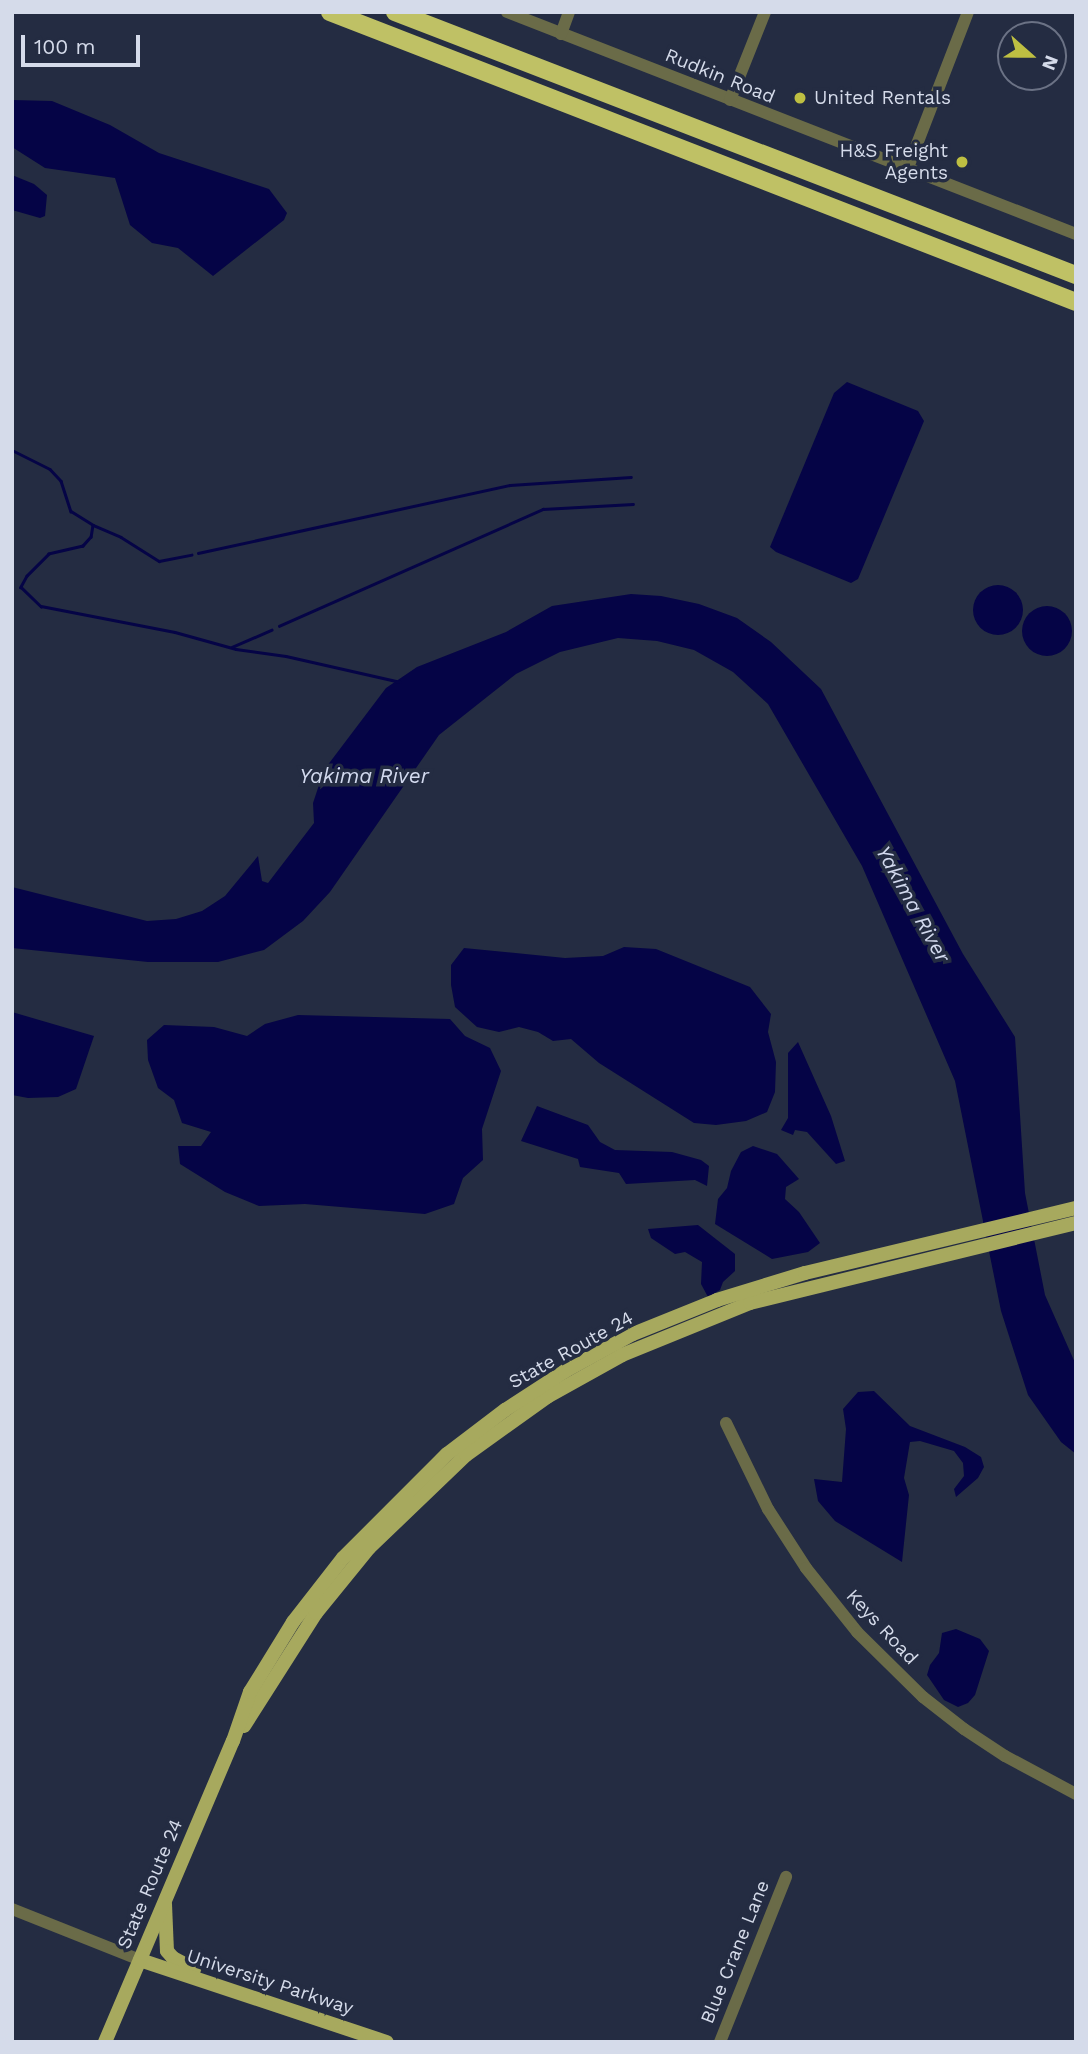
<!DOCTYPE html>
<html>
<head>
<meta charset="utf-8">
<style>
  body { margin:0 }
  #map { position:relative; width:1088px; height:2054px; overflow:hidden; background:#242c42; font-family:"Work Sans",sans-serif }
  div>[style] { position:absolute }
  .water>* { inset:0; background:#050446 }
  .round { border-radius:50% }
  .stream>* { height:2.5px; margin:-1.25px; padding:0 1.25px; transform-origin:1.25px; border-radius:1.25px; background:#050446 }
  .minor>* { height:12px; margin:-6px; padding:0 6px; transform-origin:6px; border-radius:6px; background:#6a6b48 }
  .major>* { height:14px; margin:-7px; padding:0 7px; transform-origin:7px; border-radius:7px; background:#a7a95e }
  .highway>* { height:18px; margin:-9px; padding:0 9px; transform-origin:9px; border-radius:9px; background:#bfc165 }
  .dots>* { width:19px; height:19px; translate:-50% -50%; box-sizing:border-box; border:4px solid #242c42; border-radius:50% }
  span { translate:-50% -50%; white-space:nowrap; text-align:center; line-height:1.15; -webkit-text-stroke:7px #242c42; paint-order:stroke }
  .street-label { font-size:19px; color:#d5dbea }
  .poi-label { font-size:19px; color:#d5dbea }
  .left { translate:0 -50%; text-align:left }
  .right { translate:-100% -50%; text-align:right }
  .water-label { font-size:21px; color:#d2d9ee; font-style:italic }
  .frame { position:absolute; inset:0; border:14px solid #d5dbea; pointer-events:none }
  .north { position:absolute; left:997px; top:21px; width:70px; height:70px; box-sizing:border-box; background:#242c42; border:2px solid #6b7285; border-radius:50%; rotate:111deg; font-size:19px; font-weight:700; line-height:28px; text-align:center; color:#d5dbea }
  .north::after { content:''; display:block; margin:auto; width:24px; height:32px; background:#bebf42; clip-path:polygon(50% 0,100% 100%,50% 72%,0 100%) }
  .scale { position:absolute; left:21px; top:35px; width:119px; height:32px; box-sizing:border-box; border:4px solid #d5dbea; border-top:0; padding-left:9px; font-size:21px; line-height:24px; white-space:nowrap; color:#d5dbea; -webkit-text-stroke:5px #242c42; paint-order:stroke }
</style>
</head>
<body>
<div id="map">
  <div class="water">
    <div style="clip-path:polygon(12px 100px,52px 101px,110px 125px,159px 153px,269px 189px,287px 213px,284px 220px,213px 276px,178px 248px,152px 243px,130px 225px,115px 178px,45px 168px,12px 147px)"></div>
    <div style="clip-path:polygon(12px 175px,34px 184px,47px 195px,45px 216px,40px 218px,12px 210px)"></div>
    <div style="clip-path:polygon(847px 382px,918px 411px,924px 421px,858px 579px,851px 583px,776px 552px,770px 547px,834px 393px)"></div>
    <div class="round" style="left:973px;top:585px;width:50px;height:50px"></div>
    <div style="clip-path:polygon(631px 594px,661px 596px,699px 604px,737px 618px,771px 642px,821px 689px,963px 954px,1015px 1037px,1025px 1193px,1045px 1295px,1076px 1365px,1076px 1454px,1061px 1442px,1028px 1395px,1001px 1311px,955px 1081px,862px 866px,768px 704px,733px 672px,694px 650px,657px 641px,618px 638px,560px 652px,516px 674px,439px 735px,330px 892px,303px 921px,264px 950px,218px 962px,148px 962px,12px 948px,12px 887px,147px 921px,176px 919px,202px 911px,225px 896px,258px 856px,262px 881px,268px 883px,314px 823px,313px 803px,324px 770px,386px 688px,417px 667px,506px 632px,552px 606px)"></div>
    <div class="round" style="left:1022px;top:606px;width:50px;height:50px"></div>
    <div style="clip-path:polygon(624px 947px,656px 949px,750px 987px,771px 1014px,768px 1032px,776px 1062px,775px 1092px,767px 1112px,746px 1121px,716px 1125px,694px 1123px,599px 1063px,571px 1039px,553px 1041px,538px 1032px,519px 1027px,499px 1032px,477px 1027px,455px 1007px,451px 985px,451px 965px,464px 948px,565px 958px,603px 956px)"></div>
    <div style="clip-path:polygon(12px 1012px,94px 1036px,76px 1089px,58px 1097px,28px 1098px,12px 1095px)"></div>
    <div style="clip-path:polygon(298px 1015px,450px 1019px,465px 1036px,490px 1048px,501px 1071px,482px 1129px,483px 1160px,463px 1178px,454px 1204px,425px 1214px,305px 1204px,259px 1206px,225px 1192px,180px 1164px,178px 1146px,201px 1146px,211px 1132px,182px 1123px,174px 1100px,158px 1088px,148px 1060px,147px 1040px,164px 1025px,214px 1027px,247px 1036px,265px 1024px)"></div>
    <div style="clip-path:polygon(798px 1042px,831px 1116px,845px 1161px,836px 1164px,807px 1132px,795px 1130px,793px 1135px,781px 1130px,788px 1118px,788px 1053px)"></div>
    <div style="clip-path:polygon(537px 1106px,588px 1125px,600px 1142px,615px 1150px,672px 1152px,701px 1160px,709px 1166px,707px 1186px,695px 1180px,626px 1184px,619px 1173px,580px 1167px,578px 1159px,521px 1141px)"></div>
    <div style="clip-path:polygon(753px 1146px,777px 1154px,799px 1179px,786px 1187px,785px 1199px,799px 1212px,820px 1243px,808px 1252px,772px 1259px,715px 1224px,718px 1199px,727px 1188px,731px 1171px,741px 1152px)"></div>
    <div style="clip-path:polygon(698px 1225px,735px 1254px,735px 1271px,723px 1282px,720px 1290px,708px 1297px,701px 1284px,702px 1262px,685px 1252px,675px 1254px,651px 1238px,648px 1229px)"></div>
    <div style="clip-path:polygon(874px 1391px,910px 1426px,965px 1447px,981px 1457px,984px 1467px,978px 1478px,956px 1497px,954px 1489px,964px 1476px,963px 1463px,954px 1451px,920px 1441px,910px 1442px,904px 1478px,909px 1495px,902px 1562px,835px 1521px,818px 1501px,814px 1479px,842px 1482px,846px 1429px,843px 1409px,858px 1392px)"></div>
    <div style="clip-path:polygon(956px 1629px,980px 1639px,989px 1651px,975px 1695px,968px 1703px,958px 1707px,944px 1700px,927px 1675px,930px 1665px,939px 1653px,942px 1633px)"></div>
  </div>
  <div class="stream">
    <div style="left:12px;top:450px;width:42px;rotate:26.6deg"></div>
    <div style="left:50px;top:469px;width:16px;rotate:47deg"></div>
    <div style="left:61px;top:481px;width:32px;rotate:72deg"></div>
    <div style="left:71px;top:511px;width:26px;rotate:32deg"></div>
    <div style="left:93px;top:525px;width:12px;rotate:99deg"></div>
    <div style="left:91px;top:537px;width:12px;rotate:132deg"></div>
    <div style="left:83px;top:546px;width:35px;rotate:167deg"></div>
    <div style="left:49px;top:554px;width:31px;rotate:135deg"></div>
    <div style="left:27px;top:576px;width:13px;rotate:119deg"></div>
    <div style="left:21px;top:587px;width:28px;rotate:44deg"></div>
    <div style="left:41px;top:606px;width:136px;rotate:11deg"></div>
    <div style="left:175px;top:632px;width:63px;rotate:15.6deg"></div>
    <div style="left:236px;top:649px;width:50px;rotate:8deg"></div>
    <div style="left:286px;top:656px;width:117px;rotate:12.8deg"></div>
    <div style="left:93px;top:525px;width:30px;rotate:23deg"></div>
    <div style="left:121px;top:537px;width:45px;rotate:32.3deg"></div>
    <div style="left:159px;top:561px;width:33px;rotate:-11deg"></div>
    <div style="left:198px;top:553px;width:319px;rotate:-12.3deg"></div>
    <div style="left:510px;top:485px;width:121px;rotate:-3.8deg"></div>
    <div style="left:279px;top:626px;width:289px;rotate:-23.9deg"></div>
    <div style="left:543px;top:509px;width:90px;rotate:-3.2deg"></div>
    <div style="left:232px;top:647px;width:43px;rotate:-23.6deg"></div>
  </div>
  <div class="minor">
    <div style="left:507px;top:12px;width:611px;rotate:21.31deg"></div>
    <div style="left:561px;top:34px;width:23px;rotate:-70deg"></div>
    <div style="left:730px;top:100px;width:95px;rotate:-68.3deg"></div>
    <div style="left:907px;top:170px;width:169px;rotate:-68.9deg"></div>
    <div style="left:726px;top:1423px;width:96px;rotate:64deg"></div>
    <div style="left:768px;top:1509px;width:70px;rotate:57.2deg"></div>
    <div style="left:806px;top:1568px;width:82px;rotate:51.4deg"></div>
    <div style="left:857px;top:1632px;width:93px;rotate:44.6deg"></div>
    <div style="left:923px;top:1697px;width:52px;rotate:38deg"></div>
    <div style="left:964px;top:1729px;width:49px;rotate:33.4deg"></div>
    <div style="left:1005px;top:1756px;width:81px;rotate:28.2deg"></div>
    <div style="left:12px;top:1909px;width:138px;rotate:21.7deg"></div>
    <div style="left:720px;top:2042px;width:178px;rotate:-68.2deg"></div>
  </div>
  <div class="major">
    <div style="left:244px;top:1726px;width:134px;rotate:-57.5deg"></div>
    <div style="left:316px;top:1613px;width:84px;rotate:-50.8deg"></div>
    <div style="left:369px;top:1548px;width:134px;rotate:-43.8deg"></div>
    <div style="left:466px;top:1455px;width:100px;rotate:-35.6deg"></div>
    <div style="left:547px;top:1397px;width:86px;rotate:-29.2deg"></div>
    <div style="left:622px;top:1355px;width:138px;rotate:-22.1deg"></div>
    <div style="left:750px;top:1303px;width:336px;rotate:-13.8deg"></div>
    <div style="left:165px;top:1904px;width:47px;rotate:87.6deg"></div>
    <div style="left:167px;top:1951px;width:9px;rotate:49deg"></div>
    <div style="left:173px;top:1958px;width:24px;rotate:28deg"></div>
    <div style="left:140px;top:1960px;width:260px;rotate:18.4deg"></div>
    <div style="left:105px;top:2042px;width:327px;rotate:-67deg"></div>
    <div style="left:233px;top:1741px;width:52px;rotate:-70.9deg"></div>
    <div style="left:250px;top:1692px;width:82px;rotate:-58.4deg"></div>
    <div style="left:293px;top:1622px;width:81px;rotate:-52deg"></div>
    <div style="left:343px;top:1558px;width:147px;rotate:-45deg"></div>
    <div style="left:447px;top:1454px;width:73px;rotate:-37.2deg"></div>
    <div style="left:505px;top:1410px;width:72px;rotate:-33deg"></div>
    <div style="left:565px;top:1371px;width:77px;rotate:-28.6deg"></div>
    <div style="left:633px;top:1334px;width:91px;rotate:-22deg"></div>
    <div style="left:717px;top:1300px;width:92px;rotate:-17.1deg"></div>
    <div style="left:805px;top:1273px;width:279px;rotate:-13.5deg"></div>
  </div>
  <div class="highway">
    <div style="left:330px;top:12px;width:800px;rotate:21.24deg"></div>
    <div style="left:395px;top:12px;width:730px;rotate:21.12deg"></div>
  </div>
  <div class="dots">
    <div style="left:800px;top:98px;background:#bebf42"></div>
    <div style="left:962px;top:162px;background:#bebf42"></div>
  </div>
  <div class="street-label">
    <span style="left:720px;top:76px;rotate:22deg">Rudkin Road</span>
    <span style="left:571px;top:1350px;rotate:-29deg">State Route 24</span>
    <span style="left:882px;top:1627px;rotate:47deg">Keys Road</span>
    <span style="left:150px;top:1884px;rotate:-67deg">State Route 24</span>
    <span style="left:735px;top:1952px;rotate:-68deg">Blue Crane Lane</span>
    <span style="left:270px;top:1982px;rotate:18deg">University Parkway</span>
  </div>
  <div class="poi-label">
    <span class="left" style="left:814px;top:98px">United Rentals</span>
    <span class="right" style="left:948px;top:162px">H&amp;S Freight<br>Agents</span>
  </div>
  <div class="water-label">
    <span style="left:364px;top:776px">Yakima River</span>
    <span style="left:913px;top:904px;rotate:61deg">Yakima River</span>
  </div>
  <div class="frame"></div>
  <div class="north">N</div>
  <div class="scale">100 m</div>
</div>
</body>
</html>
